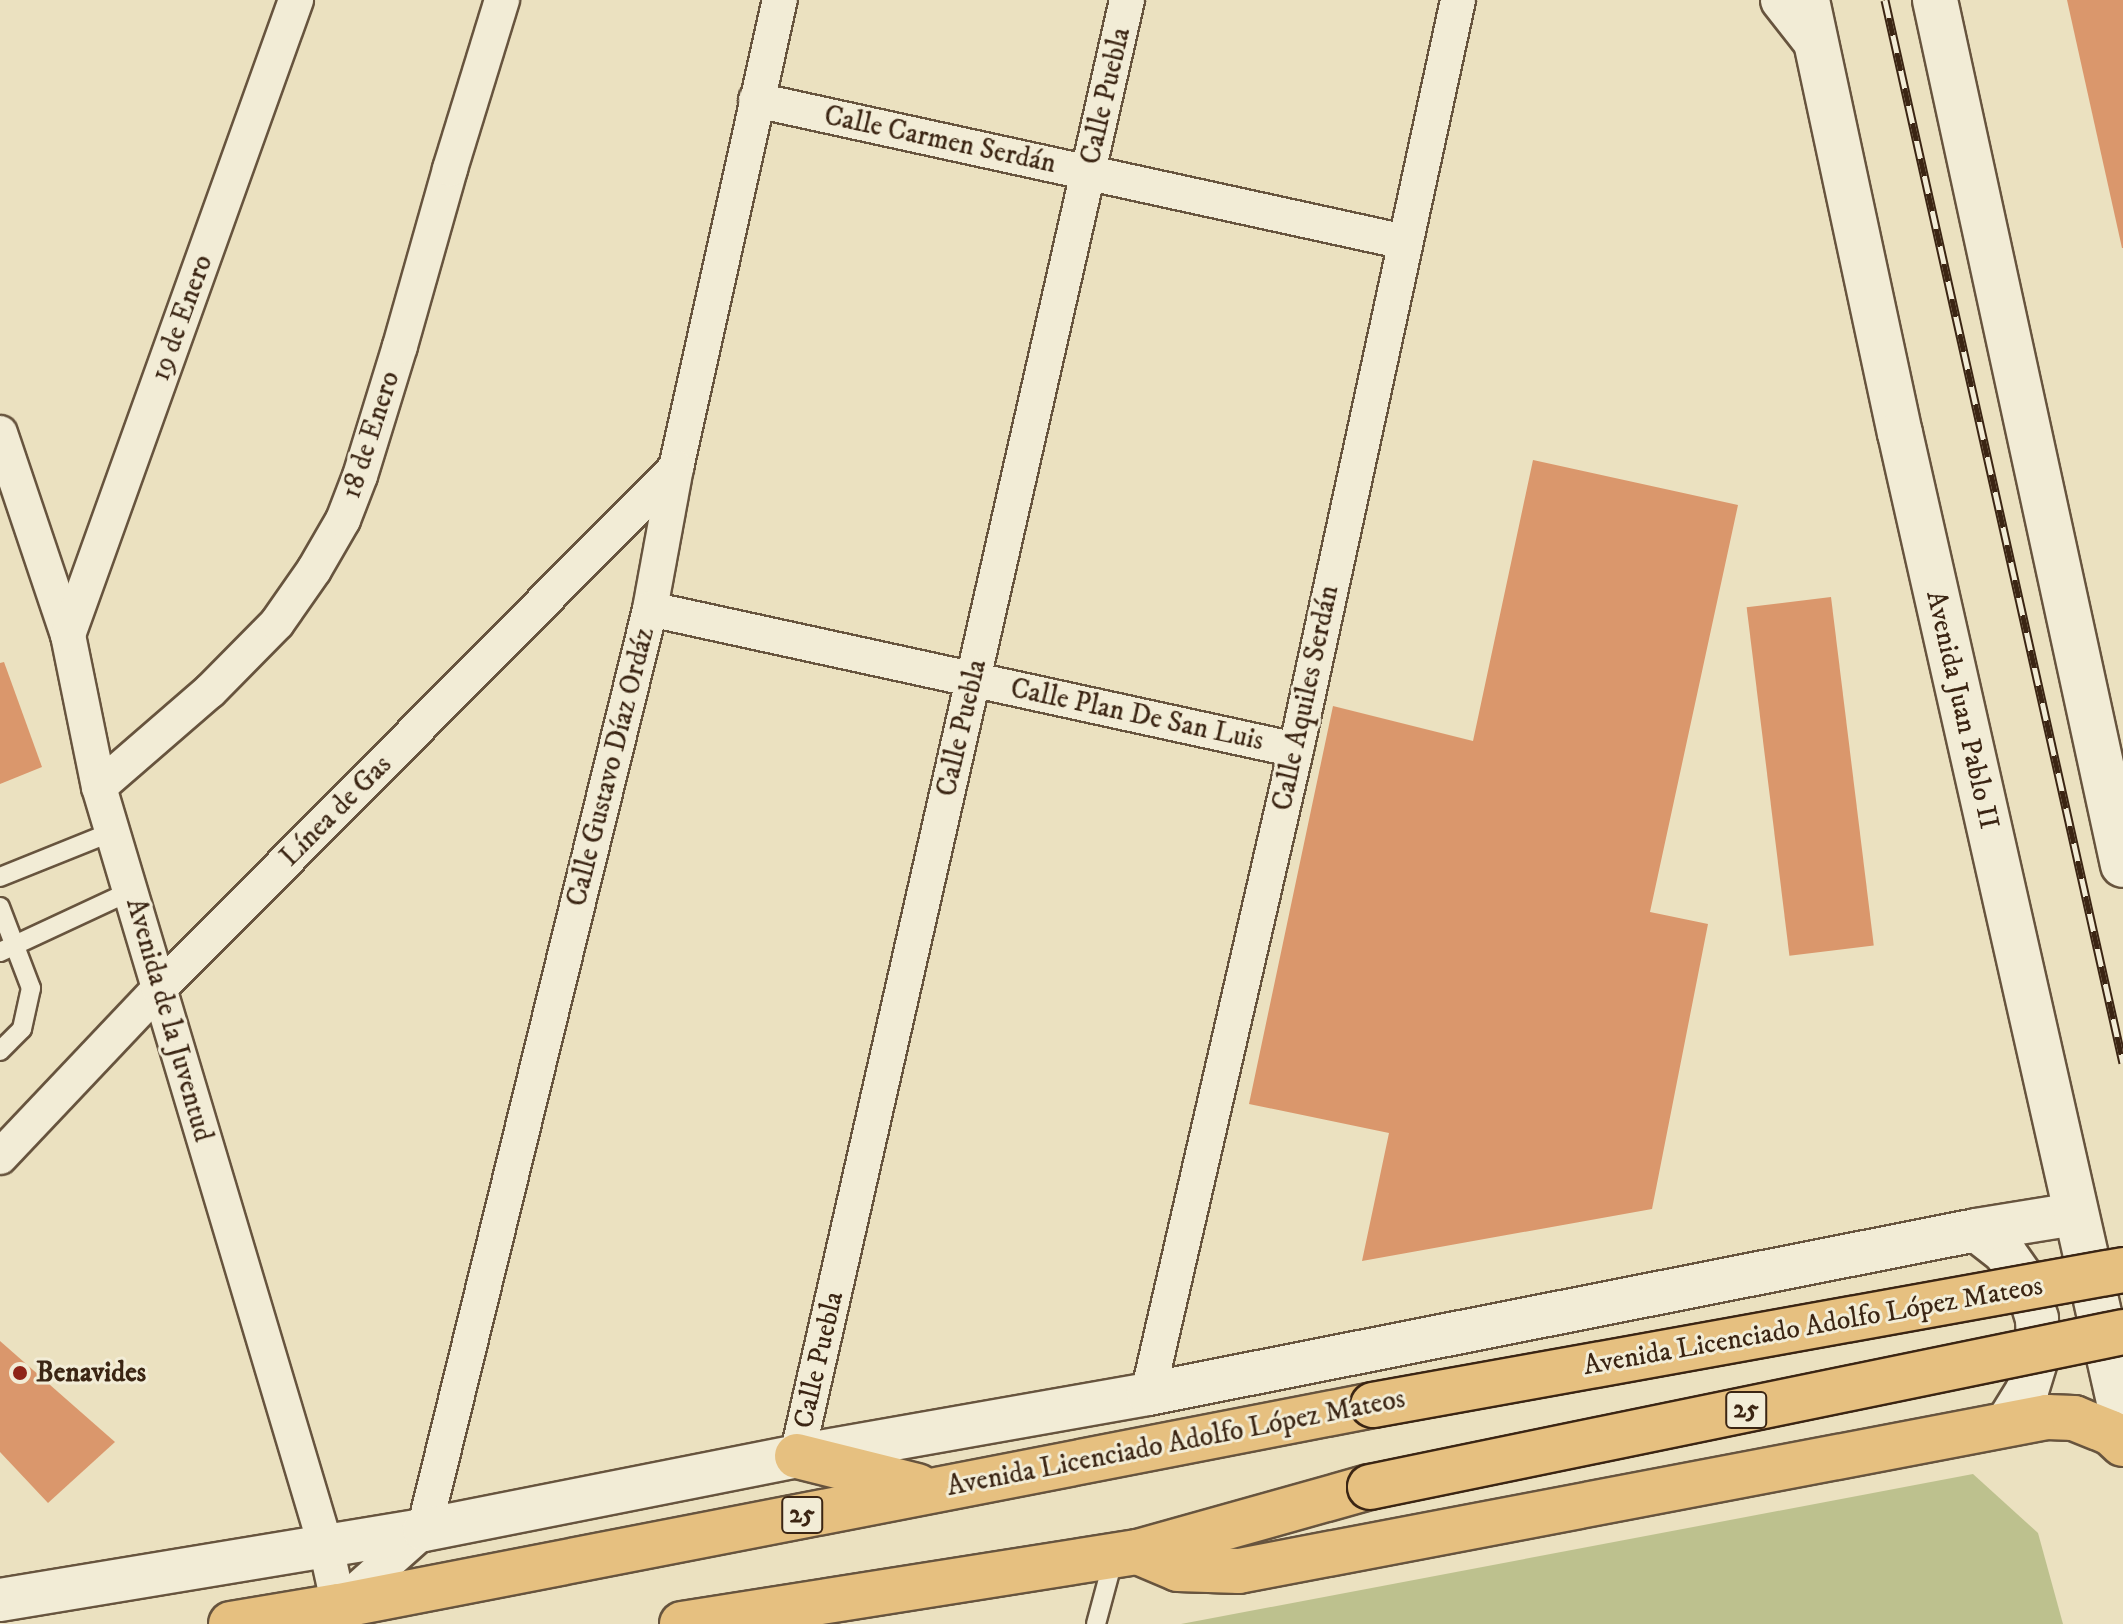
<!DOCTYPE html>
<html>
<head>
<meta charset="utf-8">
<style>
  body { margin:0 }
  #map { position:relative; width:2123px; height:1624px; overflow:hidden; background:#ebe1c0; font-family:"IM FELL DW Pica",serif }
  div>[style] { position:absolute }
  .green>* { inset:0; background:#bdc18e }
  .building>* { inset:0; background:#da976c; transform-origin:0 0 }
  .roads { filter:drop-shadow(2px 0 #67543e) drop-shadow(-2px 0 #67543e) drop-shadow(0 2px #67543e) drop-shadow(0 -2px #67543e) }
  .service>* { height:18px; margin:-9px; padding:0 9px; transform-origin:9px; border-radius:9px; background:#f2ecd6 }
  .minor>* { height:34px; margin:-17px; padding:0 17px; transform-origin:17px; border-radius:17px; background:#f2ecd6 }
  .tertiary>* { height:42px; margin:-21px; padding:0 21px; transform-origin:21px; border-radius:21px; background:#f2ecd6 }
  .secondary>* { height:44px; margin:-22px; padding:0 22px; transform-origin:22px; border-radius:22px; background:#f2ecd6 }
  .primary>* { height:44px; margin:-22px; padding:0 22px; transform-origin:22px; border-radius:22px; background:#e6c080 }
  .rail>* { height:9px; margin-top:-4.5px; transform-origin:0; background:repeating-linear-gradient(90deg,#f2ecd6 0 18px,#3b2513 0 36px); box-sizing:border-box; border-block:2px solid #3b2513 }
  .bridges { filter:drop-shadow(2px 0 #3b2513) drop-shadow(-2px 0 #3b2513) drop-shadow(0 2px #3b2513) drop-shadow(0 -2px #3b2513) }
  .primary-bridge>* { height:44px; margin:-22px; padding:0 22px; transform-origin:22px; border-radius:22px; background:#e6c080 }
  .dots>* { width:22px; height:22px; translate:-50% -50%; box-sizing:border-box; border:4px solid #f2ecd6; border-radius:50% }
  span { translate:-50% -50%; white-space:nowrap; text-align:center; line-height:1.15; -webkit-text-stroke:6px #f2ecd6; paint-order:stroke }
  .shield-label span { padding:2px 6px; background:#f2ecd6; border:2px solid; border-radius:6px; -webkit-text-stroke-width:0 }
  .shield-label { font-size:26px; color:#3b2513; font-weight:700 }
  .street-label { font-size:28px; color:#3b2513 }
  .poi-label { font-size:28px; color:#3b2513; font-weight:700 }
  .left { translate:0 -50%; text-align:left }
</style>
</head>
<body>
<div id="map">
  <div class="green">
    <div style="clip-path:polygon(1973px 1474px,2038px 1533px,2063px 1624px,1181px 1624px)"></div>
  </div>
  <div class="building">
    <div style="clip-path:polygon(2067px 0,2123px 0,2123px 248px,2122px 248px)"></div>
    <div style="clip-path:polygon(1533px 460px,1738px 505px,1650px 912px,1708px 924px,1652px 1209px,1362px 1261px,1389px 1133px,1249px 1104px,1333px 706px,1473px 741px)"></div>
    <div style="left:1831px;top:597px;width:351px;height:85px;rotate:83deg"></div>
    <div style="clip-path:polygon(4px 662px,42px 767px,0 784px,0 663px)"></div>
    <div style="clip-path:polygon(0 1341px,115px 1442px,48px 1503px,0 1452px)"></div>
  </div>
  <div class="roads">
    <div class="service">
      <div style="left:0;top:877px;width:121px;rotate:-21.9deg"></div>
      <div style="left:0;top:907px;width:87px;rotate:69.1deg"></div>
      <div style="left:31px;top:988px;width:42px;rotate:102.4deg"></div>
      <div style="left:22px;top:1029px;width:31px;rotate:135deg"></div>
      <div style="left:0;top:952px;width:145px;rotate:-25deg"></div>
      <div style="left:1096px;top:1624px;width:69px;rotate:-75deg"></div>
    </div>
    <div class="minor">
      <div style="left:756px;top:100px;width:664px;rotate:12.34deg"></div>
      <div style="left:0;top:433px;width:213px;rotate:71.4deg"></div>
      <div style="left:68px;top:635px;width:155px;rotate:78.5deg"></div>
      <div style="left:99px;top:787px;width:793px;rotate:73.37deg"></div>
      <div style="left:326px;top:1547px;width:60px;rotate:77.6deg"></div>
      <div style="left:339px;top:1606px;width:114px;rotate:-41.8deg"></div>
      <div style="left:424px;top:1530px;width:948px;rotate:-76.21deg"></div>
      <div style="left:650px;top:609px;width:143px;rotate:-79.6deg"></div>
      <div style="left:676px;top:468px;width:479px;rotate:-77.5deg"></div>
      <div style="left:650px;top:609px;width:661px;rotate:12.31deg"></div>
      <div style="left:68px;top:635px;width:675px;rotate:-70.25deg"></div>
      <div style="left:99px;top:787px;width:147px;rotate:-40.9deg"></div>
      <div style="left:210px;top:691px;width:95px;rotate:-45.4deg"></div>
      <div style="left:277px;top:623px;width:65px;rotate:-55.1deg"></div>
      <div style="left:314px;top:570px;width:58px;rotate:-59.9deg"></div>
      <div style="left:343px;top:520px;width:47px;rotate:-68.9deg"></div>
      <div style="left:360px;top:476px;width:136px;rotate:-72.9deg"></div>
      <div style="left:400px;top:346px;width:184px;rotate:-74.2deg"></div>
      <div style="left:450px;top:169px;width:177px;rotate:-72.9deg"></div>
      <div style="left:0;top:1157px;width:231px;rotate:-46.6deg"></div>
      <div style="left:159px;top:989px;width:734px;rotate:-45.22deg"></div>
      <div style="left:1148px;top:1394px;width:661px;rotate:-77.06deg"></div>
      <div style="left:1296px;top:750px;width:767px;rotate:-77.81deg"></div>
      <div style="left:797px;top:1456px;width:1493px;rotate:-77.23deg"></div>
    </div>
    <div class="tertiary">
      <div style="left:1782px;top:0;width:53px;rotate:51.8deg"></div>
      <div style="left:1976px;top:1230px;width:37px;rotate:38deg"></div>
      <div style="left:2005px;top:1253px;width:37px;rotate:55deg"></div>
      <div style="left:2026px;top:1283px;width:37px;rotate:73deg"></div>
      <div style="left:2037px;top:1318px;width:37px;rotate:88deg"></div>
      <div style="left:2038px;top:1355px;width:38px;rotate:107deg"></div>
      <div style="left:2027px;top:1391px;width:36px;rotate:122deg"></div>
      <div style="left:0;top:1600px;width:430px;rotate:-9.4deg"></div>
      <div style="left:424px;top:1530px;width:380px;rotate:-11.2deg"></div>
      <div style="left:797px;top:1456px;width:356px;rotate:-10deg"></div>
      <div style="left:1148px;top:1394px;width:844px;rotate:-11.2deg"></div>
      <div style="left:1976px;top:1230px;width:100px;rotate:-9.2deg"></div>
    </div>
    <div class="secondary">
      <div style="left:1807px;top:0;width:443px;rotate:77.9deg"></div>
      <div style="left:1900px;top:433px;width:1011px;rotate:77.26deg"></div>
      <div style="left:1935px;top:0;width:885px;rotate:77.74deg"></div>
    </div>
    <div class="primary">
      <div style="left:797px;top:1456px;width:124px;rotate:14deg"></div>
      <div style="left:1138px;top:1552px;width:43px;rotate:23deg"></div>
      <div style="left:1178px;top:1569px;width:61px;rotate:1.9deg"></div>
      <div style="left:1239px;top:1571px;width:823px;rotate:-10.79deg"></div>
      <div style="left:2047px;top:1417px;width:27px;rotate:2deg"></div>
      <div style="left:2074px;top:1418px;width:40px;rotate:22deg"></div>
      <div style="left:2111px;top:1433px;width:16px;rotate:43deg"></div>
      <div style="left:231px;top:1624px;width:109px;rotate:-9.5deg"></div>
      <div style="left:339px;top:1606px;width:1053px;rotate:-11deg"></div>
      <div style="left:682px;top:1624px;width:462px;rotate:-9deg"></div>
      <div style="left:1138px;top:1552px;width:241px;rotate:-15.7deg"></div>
    </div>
  </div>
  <div class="rail">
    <div style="left:1885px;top:0;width:1089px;rotate:77.38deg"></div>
  </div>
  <div class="bridges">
    <div class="primary-bridge">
      <div style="left:1373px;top:1405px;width:762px;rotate:-10.2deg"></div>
      <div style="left:1370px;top:1487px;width:769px;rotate:-11.63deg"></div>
    </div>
  </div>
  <div class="dots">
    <div style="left:20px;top:1373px;background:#8f2418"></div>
  </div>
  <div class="shield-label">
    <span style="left:1746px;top:1410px">25</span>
    <span style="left:802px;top:1515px">25</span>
  </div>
  <div class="street-label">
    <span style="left:1106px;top:96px;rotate:-77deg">Calle Puebla</span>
    <span style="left:940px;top:140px;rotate:12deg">Calle Carmen Serdán</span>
    <span style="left:182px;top:318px;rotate:-70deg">19 de Enero</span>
    <span style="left:371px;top:435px;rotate:-72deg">18 de Enero</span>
    <span style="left:1306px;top:698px;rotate:-78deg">Calle Aquiles Serdán</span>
    <span style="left:1962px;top:710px;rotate:77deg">Avenida Juan Pablo II</span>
    <span style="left:1137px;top:715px;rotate:12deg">Calle Plan De San Luis</span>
    <span style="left:962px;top:728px;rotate:-77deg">Calle Puebla</span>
    <span style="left:611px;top:767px;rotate:-76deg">Calle Gustavo Díaz Ordáz</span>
    <span style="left:336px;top:811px;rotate:-45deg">Línea de Gas</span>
    <span style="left:169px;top:1020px;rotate:74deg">Avenida de la Juventud</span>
    <span style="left:1813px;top:1326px;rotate:-10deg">Avenida Licenciado Adolfo López Mateos</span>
    <span style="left:819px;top:1360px;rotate:-77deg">Calle Puebla</span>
    <span style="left:1176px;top:1443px;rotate:-11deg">Avenida Licenciado Adolfo López Mateos</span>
  </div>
  <div class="poi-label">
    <span class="left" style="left:36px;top:1373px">Benavides</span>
  </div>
</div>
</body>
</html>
